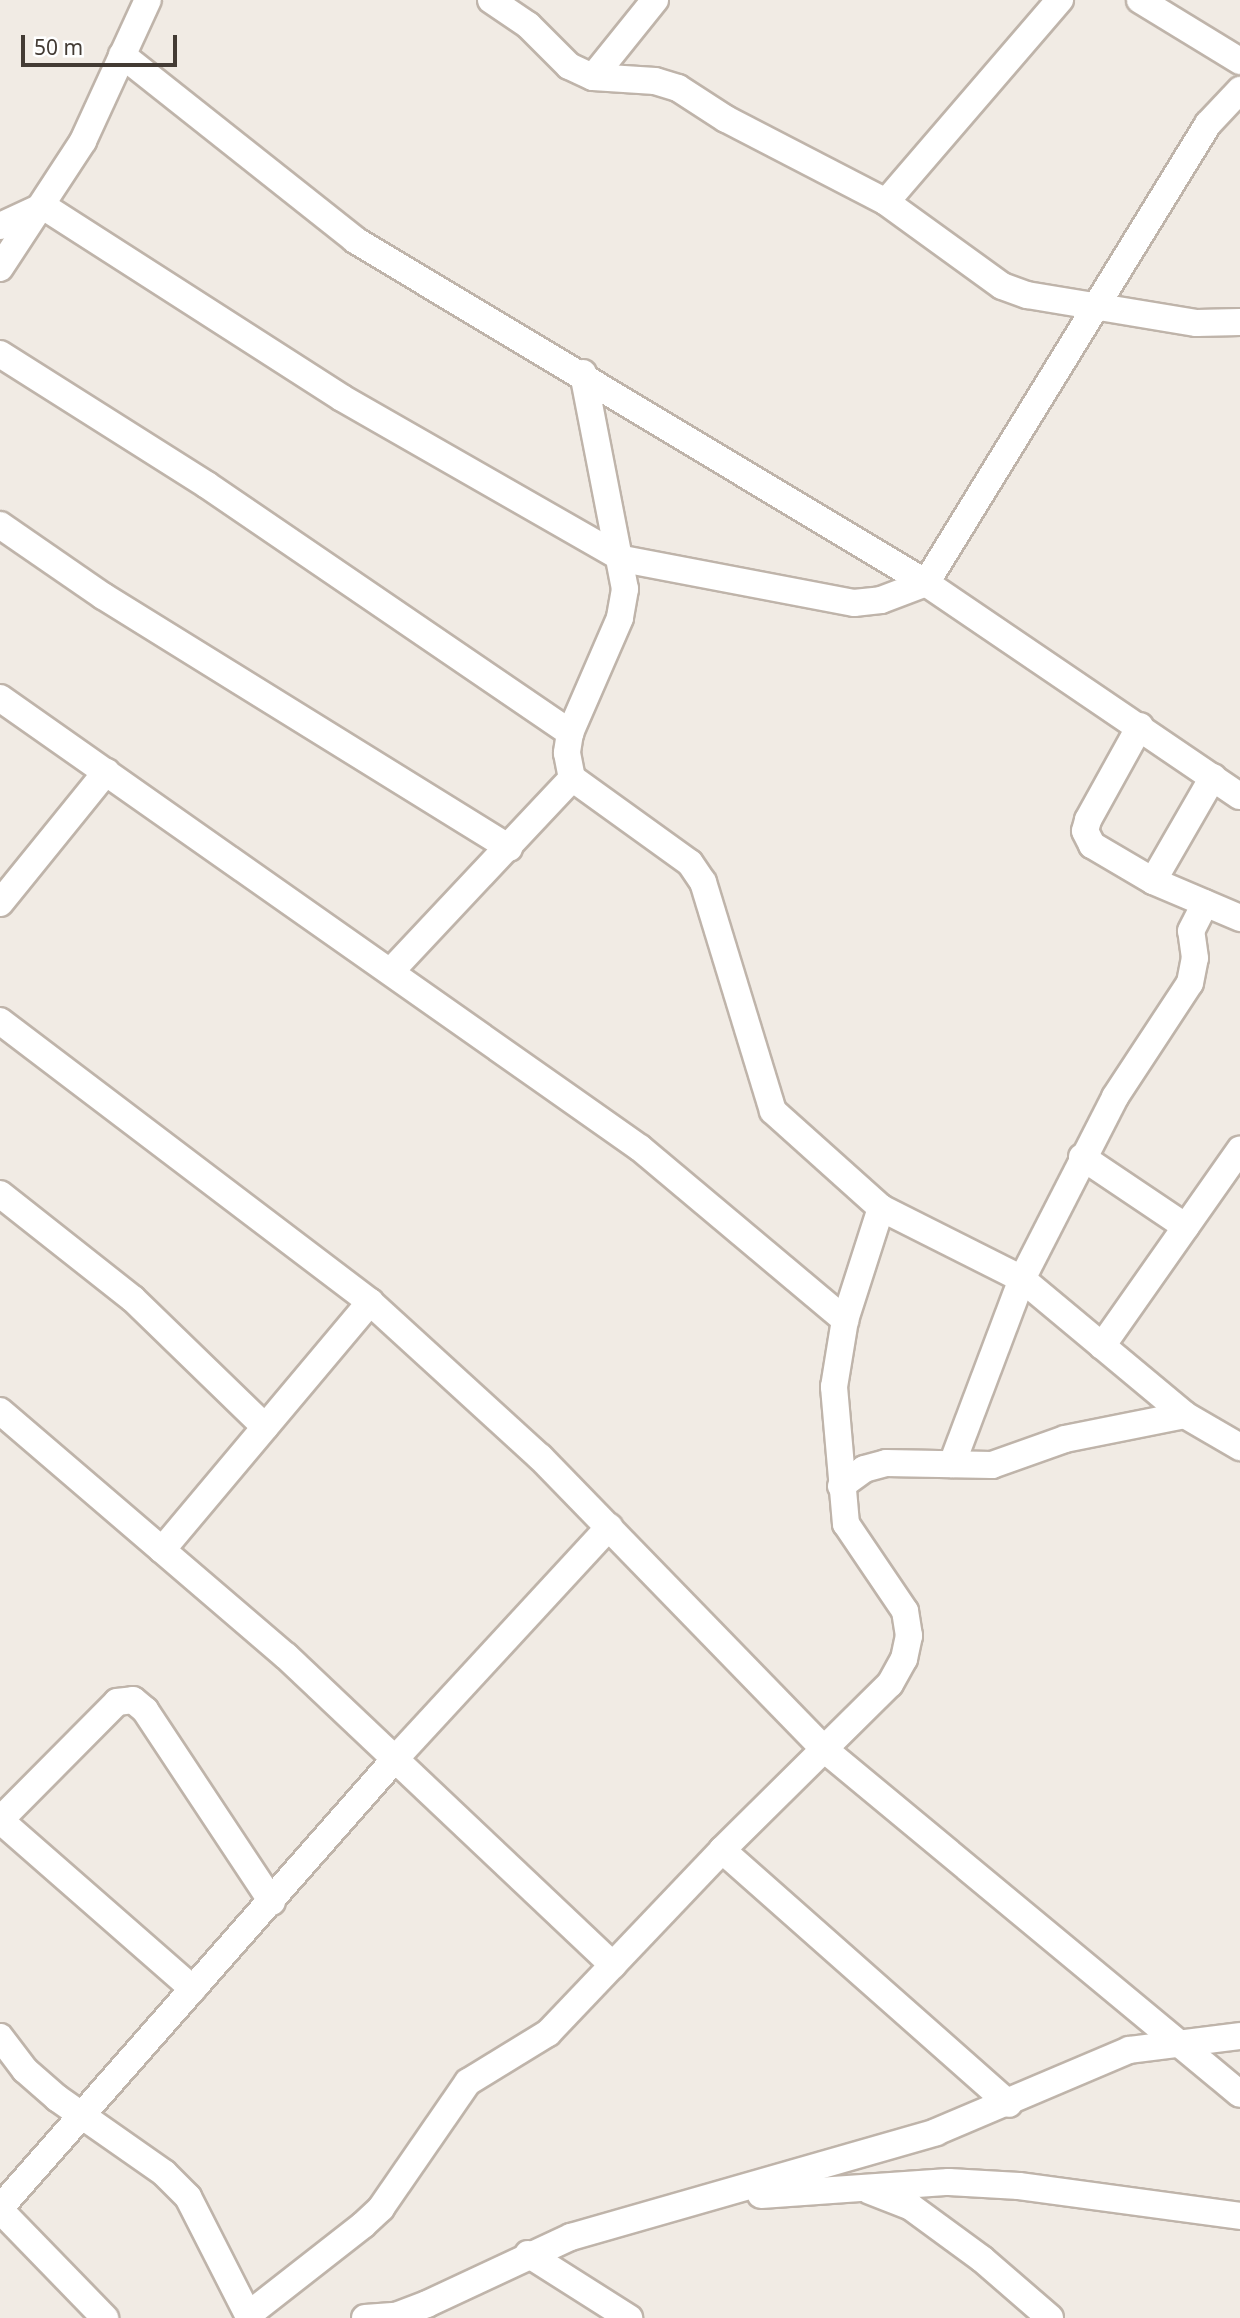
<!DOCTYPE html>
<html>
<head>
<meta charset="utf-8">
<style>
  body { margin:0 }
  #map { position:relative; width:1240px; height:2318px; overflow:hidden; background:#f1ebe4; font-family:"Noto Sans",sans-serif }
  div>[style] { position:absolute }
  .roads { filter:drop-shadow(2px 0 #bfb4aa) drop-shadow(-2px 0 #bfb4aa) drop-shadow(0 2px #bfb4aa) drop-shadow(0 -2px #bfb4aa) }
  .minor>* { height:26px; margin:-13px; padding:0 13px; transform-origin:13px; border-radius:13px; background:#fff }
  span { translate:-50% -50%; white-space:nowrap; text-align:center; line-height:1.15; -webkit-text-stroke:7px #fff; paint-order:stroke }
  .scale { position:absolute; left:21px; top:35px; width:156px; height:32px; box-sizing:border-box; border:4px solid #433b34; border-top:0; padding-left:9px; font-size:21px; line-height:24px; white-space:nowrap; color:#433b34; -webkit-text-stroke:5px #fff; paint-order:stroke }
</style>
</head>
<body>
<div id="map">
  <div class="roads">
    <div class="minor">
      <div style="left:491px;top:0;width:45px;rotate:34deg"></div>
      <div style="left:528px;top:25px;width:58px;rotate:45deg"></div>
      <div style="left:569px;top:66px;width:26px;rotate:25deg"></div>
      <div style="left:593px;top:77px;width:62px;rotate:3.7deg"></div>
      <div style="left:655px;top:81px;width:24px;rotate:17deg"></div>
      <div style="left:678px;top:88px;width:57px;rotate:32.9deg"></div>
      <div style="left:726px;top:119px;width:180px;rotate:27.4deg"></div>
      <div style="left:886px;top:202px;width:143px;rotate:35.9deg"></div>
      <div style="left:1002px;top:286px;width:27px;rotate:20deg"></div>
      <div style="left:1027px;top:295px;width:172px;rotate:9.4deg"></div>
      <div style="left:1197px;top:323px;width:43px;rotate:-1.3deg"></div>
      <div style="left:1140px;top:0;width:117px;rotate:31.4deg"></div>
      <div style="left:122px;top:55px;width:298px;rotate:38.4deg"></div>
      <div style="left:355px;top:240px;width:666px;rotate:30.99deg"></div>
      <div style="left:926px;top:583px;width:379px;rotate:34.2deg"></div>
      <div style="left:593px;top:77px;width:99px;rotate:-51.2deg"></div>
      <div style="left:886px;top:202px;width:267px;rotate:-49.3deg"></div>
      <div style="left:0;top:226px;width:47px;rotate:-24.9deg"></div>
      <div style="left:43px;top:206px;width:355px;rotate:32.7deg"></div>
      <div style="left:342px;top:398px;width:324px;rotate:29.8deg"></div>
      <div style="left:623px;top:559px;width:235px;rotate:10.8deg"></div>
      <div style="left:854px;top:603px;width:27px;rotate:-6deg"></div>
      <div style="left:881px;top:600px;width:48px;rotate:-20.7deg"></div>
      <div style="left:926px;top:583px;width:539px;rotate:-58.43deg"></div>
      <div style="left:1208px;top:124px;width:47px;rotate:-46.7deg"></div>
      <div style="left:0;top:268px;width:152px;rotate:-56.8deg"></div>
      <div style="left:83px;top:141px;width:155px;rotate:-65.3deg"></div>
      <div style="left:0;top:354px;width:245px;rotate:32.3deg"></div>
      <div style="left:207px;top:485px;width:440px;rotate:34.3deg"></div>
      <div style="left:583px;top:373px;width:220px;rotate:79deg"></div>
      <div style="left:625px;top:589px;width:29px;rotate:100deg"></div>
      <div style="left:620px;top:618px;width:125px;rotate:113.5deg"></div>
      <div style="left:570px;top:733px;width:20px;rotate:99deg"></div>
      <div style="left:567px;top:753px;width:25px;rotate:79deg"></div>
      <div style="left:572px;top:778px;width:145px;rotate:35.8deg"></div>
      <div style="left:690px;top:863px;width:23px;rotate:56deg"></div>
      <div style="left:703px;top:882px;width:239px;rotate:73deg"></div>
      <div style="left:773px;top:1111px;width:145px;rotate:41.9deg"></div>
      <div style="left:881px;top:1208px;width:158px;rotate:26.7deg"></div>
      <div style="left:1022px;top:1279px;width:212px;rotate:39.8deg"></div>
      <div style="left:1185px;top:1415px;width:64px;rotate:30.2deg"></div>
      <div style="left:0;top:525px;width:125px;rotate:34.6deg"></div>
      <div style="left:103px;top:596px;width:478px;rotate:31.8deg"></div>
      <div style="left:0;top:698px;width:782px;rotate:35.11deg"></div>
      <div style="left:640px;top:1148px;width:268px;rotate:40deg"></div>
      <div style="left:1140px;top:726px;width:107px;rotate:119deg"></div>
      <div style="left:1088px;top:820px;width:11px;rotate:105deg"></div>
      <div style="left:1085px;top:831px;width:16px;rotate:63deg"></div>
      <div style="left:1092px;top:845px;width:71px;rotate:30.5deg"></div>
      <div style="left:1153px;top:881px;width:95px;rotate:23deg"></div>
      <div style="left:1153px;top:881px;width:120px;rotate:-60deg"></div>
      <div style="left:0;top:903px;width:169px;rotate:-51deg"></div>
      <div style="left:392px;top:970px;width:263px;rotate:-46.8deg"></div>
      <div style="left:0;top:1021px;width:465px;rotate:37.2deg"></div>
      <div style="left:370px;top:1302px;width:230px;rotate:42.4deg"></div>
      <div style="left:540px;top:1457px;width:407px;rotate:45.8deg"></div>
      <div style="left:824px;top:1749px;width:540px;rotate:39.67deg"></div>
      <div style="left:1082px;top:1157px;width:125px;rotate:33.9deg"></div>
      <div style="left:0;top:1194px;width:169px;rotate:38.3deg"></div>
      <div style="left:133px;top:1299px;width:184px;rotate:44.1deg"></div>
      <div style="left:1102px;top:1346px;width:240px;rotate:-54.9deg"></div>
      <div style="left:0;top:1411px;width:377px;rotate:40.6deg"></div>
      <div style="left:286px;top:1656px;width:450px;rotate:43.4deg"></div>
      <div style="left:952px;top:1464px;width:198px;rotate:-69.3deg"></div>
      <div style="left:1022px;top:1279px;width:204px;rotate:-62.9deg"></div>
      <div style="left:1115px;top:1097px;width:136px;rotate:-56.7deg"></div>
      <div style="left:1190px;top:983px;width:25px;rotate:-79deg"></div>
      <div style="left:1195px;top:958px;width:27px;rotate:-98deg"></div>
      <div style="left:1191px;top:931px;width:31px;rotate:-63deg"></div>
      <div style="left:841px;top:1486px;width:29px;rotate:-36deg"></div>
      <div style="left:864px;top:1469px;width:23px;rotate:-15deg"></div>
      <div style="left:886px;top:1463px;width:106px;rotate:1.1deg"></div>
      <div style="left:992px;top:1465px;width:77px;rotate:-19.6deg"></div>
      <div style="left:1065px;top:1439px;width:122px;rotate:-11.3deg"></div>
      <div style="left:162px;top:1550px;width:324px;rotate:-50deg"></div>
      <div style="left:722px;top:1850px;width:383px;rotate:41.5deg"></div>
      <div style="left:193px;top:1989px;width:257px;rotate:-138.8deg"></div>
      <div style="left:0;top:1820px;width:166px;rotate:-45.2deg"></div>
      <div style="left:117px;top:1702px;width:16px;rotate:-7deg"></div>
      <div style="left:133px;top:1700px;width:16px;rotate:40deg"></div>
      <div style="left:145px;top:1710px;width:230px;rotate:56.5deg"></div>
      <div style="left:0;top:2037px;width:41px;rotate:52.9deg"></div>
      <div style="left:25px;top:2070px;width:43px;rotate:41.2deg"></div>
      <div style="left:57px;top:2098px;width:131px;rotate:35deg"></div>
      <div style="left:164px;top:2173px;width:34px;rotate:45deg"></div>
      <div style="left:188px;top:2197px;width:132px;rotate:63deg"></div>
      <div style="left:248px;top:2315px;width:146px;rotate:-38deg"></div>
      <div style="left:363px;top:2225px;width:25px;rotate:-43deg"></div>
      <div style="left:381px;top:2208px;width:153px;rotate:-55.4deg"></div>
      <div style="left:468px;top:2082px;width:94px;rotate:-31.5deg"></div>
      <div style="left:548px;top:2033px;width:253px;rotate:-46.4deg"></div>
      <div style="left:722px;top:1850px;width:236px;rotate:-44.7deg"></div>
      <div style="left:890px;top:1684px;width:29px;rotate:-61deg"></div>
      <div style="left:904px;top:1659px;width:24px;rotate:-78deg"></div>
      <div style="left:909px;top:1636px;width:25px;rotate:-99deg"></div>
      <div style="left:905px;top:1611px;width:105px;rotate:-124.1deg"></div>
      <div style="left:846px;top:1524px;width:138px;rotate:-95deg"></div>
      <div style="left:834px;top:1387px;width:68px;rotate:-80.7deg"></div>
      <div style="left:845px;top:1320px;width:118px;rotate:-72.2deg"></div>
      <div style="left:870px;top:2191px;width:44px;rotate:21.3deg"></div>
      <div style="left:911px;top:2207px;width:88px;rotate:36.2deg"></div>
      <div style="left:982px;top:2259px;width:90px;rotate:40.9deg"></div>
      <div style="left:761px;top:2195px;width:188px;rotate:-4deg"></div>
      <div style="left:949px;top:2182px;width:70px;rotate:3.3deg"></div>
      <div style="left:1019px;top:2186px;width:223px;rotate:7.7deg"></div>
      <div style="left:0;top:2208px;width:598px;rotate:-48.66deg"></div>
      <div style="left:395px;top:1759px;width:316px;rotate:-47.3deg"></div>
      <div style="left:0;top:2210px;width:151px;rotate:45.8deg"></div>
      <div style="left:528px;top:2254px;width:120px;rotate:32.4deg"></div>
      <div style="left:365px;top:2318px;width:31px;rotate:-4deg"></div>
      <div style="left:396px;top:2316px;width:33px;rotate:-21deg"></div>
      <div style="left:427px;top:2304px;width:159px;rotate:-25deg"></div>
      <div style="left:571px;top:2237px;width:380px;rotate:-16deg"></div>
      <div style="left:936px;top:2132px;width:210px;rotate:-23deg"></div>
      <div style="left:1129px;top:2050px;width:112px;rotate:-7.2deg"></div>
    </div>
  </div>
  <div class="scale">50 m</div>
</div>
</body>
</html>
